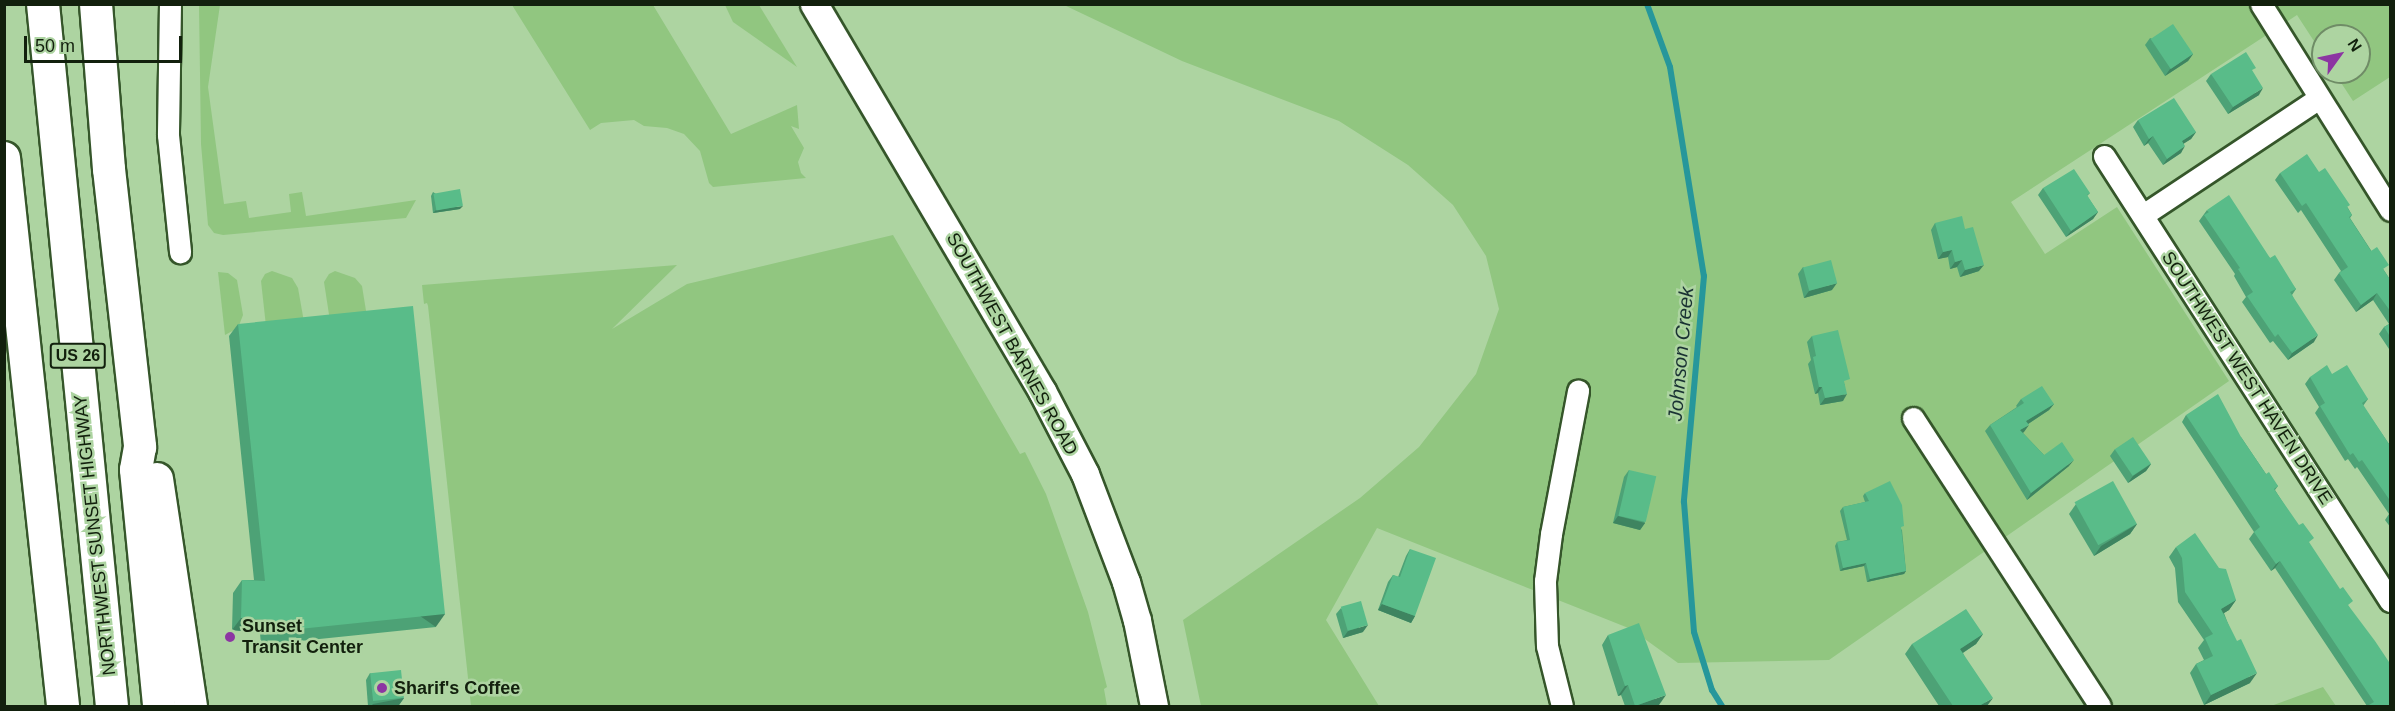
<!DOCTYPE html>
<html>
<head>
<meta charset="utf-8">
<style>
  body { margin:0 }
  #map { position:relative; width:2395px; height:711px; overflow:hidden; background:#add4a1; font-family:Helvetica,sans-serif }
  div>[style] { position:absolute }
  .green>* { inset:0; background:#91c680 }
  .stream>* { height:6px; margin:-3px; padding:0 3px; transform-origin:3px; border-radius:3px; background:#26979b }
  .roads { filter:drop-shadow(2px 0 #35562a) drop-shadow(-2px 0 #35562a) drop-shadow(0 2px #35562a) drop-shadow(0 -2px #35562a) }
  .minor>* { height:21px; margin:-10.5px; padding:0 10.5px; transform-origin:10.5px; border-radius:10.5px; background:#fff }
  .major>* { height:27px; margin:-13.5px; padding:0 13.5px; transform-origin:13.5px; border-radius:13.5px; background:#fff }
  .highway>* { height:32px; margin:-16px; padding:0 16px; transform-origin:16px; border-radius:16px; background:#fff }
  .wall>* { inset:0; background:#4da276 }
  .shaded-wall>* { inset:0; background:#3e8460; transform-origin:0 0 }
  .building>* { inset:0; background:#59bc89; transform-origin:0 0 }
  .dots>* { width:16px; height:16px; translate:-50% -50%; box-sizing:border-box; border:3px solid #add4a1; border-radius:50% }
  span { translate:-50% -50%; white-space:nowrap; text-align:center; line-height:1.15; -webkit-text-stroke:5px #add4a1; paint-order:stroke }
  .shield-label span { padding:2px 4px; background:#add4a1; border:2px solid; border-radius:4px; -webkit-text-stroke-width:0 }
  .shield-label { font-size:16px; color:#12200d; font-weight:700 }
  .street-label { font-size:18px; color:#12200d }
  .poi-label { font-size:18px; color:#12200d; font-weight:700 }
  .left { translate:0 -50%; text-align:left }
  .water-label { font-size:20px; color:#1a3233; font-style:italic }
  .frame { position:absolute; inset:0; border:6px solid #12200d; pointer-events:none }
  .north { position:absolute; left:2311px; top:24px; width:60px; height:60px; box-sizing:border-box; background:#add4a1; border:2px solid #6f8c66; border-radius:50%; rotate:57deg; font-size:16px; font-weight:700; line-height:24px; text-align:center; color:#12200d }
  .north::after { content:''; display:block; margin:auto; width:21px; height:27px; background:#8c35a2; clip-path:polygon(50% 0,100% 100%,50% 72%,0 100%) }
  .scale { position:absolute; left:24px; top:36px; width:158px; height:27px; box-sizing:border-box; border:3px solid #12200d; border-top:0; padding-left:8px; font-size:18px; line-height:21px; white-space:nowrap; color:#12200d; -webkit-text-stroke:4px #add4a1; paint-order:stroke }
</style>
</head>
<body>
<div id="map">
  <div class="green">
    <div style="clip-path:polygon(199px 5px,220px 5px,208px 87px,224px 204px,246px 201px,249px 218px,291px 212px,289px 194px,302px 192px,306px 216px,416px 200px,406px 218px,223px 235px,214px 233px,208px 225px,201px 144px)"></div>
    <div style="clip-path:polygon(512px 5px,653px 5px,731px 134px,797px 105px,799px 129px,791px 126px,804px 148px,798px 162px,801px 173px,806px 178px,713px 187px,709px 183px,700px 151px,684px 134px,667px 128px,644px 126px,634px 120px,601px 123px,590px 130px)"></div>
    <div style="clip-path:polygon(725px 5px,759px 5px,797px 67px,733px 22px)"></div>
    <div style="clip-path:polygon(1064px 5px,2390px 5px,2390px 77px,2353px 101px,2334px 72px,2359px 72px,2359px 36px,2323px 36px,2323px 55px,2297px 15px,2011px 202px,2045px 254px,2117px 207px,2229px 381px,1829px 660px,1678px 663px,1631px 629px,1377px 528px,1326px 620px,1379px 706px,1201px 706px,1183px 620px,1360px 498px,1419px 447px,1476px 374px,1499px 309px,1486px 256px,1453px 205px,1408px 165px,1339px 121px,1182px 61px)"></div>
    <div style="clip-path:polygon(893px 235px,1020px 454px,1025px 452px,1046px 494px,1088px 612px,1107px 687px,1104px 689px,1107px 706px,471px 706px,428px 306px,427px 303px,424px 304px,422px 285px,677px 265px,612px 329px,687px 284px)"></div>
    <div style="clip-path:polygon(272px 271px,292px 278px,298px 288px,304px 322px,266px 326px,261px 281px,265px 274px)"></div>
    <div style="clip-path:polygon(335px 271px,355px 278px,362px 286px,367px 317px,330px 321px,324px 282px,329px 274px)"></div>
    <div style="clip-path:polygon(218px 272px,228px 273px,237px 280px,243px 315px,238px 328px,225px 335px)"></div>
    <div style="clip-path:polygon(2323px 687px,2336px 706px,2271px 706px)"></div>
  </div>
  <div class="stream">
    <div style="left:1647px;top:4px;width:67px;rotate:69.9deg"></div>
    <div style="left:1670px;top:67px;width:212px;rotate:80.8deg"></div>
    <div style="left:1704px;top:276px;width:227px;rotate:95.1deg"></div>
    <div style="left:1684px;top:502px;width:130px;rotate:85.6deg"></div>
    <div style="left:1694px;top:632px;width:61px;rotate:72.8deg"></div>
    <div style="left:1712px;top:690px;width:19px;rotate:58deg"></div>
  </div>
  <div class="roads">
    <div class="minor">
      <div style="left:170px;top:4px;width:131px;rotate:90.9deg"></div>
      <div style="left:168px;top:135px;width:118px;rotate:84.1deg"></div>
      <div style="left:2261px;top:4px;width:243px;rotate:57.9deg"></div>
      <div style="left:2104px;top:156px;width:529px;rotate:57.27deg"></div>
      <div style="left:2143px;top:215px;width:211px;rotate:-33.6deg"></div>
      <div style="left:1913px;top:418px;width:343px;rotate:57deg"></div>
      <div style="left:1562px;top:706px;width:62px;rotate:-104deg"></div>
      <div style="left:1547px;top:646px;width:65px;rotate:-91.8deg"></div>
      <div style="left:1545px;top:581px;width:47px;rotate:-82.7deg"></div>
      <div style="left:1551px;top:534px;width:146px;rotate:-79.3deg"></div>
    </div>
    <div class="major">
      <div style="left:814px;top:4px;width:449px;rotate:59.5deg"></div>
      <div style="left:1042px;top:391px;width:93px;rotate:62.6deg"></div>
      <div style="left:1085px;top:474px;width:116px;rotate:69.2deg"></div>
      <div style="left:1126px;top:582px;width:40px;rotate:74deg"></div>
      <div style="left:1137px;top:620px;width:88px;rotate:78.8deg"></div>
    </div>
    <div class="highway">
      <div style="left:43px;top:4px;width:705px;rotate:84.39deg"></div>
      <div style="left:96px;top:4px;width:166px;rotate:85.5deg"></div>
      <div style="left:109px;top:169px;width:280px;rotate:83.6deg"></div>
      <div style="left:140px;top:447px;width:23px;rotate:100deg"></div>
      <div style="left:136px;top:470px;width:237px;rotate:84.4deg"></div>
      <div style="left:4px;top:158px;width:551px;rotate:83.85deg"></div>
      <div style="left:157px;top:479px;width:230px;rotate:81.5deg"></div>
    </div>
  </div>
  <div class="wall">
    <div style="clip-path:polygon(2150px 38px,2193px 54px,2188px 61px,2165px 76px,2145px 45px)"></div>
    <div style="clip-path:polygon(2211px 74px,2259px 95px,2228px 114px,2206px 81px)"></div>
    <div style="clip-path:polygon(2138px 120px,2196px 132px,2191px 139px,2184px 143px,2181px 153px,2163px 165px,2148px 143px,2144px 146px,2133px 127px)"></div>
    <div style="clip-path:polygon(2319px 172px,2348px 208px,2352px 215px,2350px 218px,2391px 281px,2391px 352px,2379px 334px,2384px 327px,2389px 324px,2373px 300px,2356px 312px,2334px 280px,2339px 273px,2341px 271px,2301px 210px,2298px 213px,2275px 180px,2280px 173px)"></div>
    <div style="clip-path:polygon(2043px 188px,2090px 193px,2087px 196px,2098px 212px,2093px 219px,2066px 237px,2038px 195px)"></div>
    <div style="clip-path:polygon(433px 192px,460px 209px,433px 213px,431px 196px)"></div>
    <div style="clip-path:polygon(2207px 210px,2270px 258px,2296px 289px,2292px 295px,2314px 342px,2288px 360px,2273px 341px,2270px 343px,2242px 302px,2246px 297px,2234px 276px,2235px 274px,2199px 221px)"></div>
    <div style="clip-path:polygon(1935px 223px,1965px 229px,1979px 271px,1960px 277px,1957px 267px,1950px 269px,1948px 257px,1938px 259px,1931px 230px)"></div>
    <div style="clip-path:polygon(1803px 267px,1832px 290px,1804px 298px,1798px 274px)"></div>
    <div style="clip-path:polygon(238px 324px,436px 627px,261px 645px,260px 633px,232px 630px,233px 593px,242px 580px,254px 580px,229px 336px)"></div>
    <div style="clip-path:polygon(1812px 336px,1845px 385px,1843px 401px,1820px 405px,1818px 393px,1815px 394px,1808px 364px,1811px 360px,1807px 342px)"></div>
    <div style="clip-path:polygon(2332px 374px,2368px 399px,2363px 406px,2391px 447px,2391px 528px,2385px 520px,2389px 514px,2357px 467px,2355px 469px,2348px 459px,2345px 461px,2315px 413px,2319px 407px,2305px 384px,2310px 377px)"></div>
    <div style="clip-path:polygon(2021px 399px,2054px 404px,2049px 410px,2028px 424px,2023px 433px,2044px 455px,2069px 466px,2027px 500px,1985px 431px,1990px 425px,2017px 407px,2016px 406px)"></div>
    <div style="clip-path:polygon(2186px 415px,2241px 437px,2266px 474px,2278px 486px,2275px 490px,2349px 607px,2391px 706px,2367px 706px,2275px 568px,2271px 571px,2249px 539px,2254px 532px,2182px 422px)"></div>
    <div style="clip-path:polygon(2115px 449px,2151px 464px,2146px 471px,2128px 483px,2110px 456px)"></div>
    <div style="clip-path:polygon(1629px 470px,1645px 523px,1640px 530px,1613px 523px,1624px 477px)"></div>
    <div style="clip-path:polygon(1865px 493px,1902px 530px,1906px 571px,1904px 574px,1867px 582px,1864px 566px,1840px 571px,1835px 546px,1837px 542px,1847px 540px,1840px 511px,1843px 507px,1865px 502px,1863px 496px)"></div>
    <div style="clip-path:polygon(2076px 504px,2137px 524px,2130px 534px,2094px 556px,2069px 514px)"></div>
    <div style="clip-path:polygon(2176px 547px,2236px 600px,2229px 610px,2224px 613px,2250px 683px,2204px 705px,2190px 673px,2196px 664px,2204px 660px,2198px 648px,2204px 640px,2178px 602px,2175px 568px,2169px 557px)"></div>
    <div style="clip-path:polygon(1410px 549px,1415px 616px,1411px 623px,1378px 610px,1388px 582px,1393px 575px,1398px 577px,1406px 556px)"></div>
    <div style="clip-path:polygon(1341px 608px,1363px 632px,1343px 638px,1336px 614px)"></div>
    <div style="clip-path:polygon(1983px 634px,1976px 644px,1963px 653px,1987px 706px,1939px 706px,1905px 654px,1912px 644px)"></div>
    <div style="clip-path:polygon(1608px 635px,1659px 705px,1653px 706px,1625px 706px,1621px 695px,1618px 696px,1602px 645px)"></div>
    <div style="clip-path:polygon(370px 673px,404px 698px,399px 705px,389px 706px,368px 706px,366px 680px)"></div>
  </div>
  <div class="shaded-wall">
    <div style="clip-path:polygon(2193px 54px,2188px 61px,2165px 76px,2170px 69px)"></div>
    <div style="clip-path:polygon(2263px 88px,2259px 95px,2228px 114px,2233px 107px)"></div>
    <div style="clip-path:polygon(2196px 132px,2191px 139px,2177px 148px,2182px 141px)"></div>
    <div style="clip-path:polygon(2153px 136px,2148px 143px,2144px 146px,2149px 139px)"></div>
    <div style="clip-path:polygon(2185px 146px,2181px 153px,2163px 165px,2167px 159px)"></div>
    <div style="clip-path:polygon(463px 206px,460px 209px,433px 213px,436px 210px)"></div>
    <div style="clip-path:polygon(2098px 212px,2093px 219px,2066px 237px,2071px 231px)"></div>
    <div style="clip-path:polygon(1952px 250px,1948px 257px,1938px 259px,1943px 252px)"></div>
    <div style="clip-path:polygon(1962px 260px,1957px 267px,1950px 269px,1955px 262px)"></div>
    <div style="clip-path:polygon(1984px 265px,1979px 271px,1960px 277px,1965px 270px)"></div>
    <div style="clip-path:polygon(1837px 283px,1832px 290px,1804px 298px,1809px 291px)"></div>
    <div style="clip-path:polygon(2377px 293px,2373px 300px,2356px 312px,2361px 305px)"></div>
    <div style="clip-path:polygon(2318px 335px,2314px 342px,2288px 360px,2292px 353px)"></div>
    <div style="clip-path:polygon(1819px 387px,1822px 387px,1818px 393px,1815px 394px)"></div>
    <div style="clip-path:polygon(1847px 394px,1843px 401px,1820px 405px,1825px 398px)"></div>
    <div style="clip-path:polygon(2054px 404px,2049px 410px,2022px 428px,2026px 421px)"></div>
    <div style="clip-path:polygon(2029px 425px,2024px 432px,2016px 437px,2020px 430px)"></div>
    <div style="clip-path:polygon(2074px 460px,2069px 466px,2027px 500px,2031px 493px)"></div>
    <div style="clip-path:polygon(2151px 464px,2146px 471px,2128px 483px,2133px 476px)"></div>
    <div style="clip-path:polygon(1618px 516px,1645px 523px,1640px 530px,1613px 523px)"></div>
    <div style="clip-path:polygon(2137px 524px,2130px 534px,2094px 556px,2101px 546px)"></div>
    <div style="clip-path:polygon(2280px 561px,2275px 568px,2271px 571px,2276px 564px)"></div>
    <div style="clip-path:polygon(1866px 563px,1864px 566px,1840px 571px,1843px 568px)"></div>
    <div style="clip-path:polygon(1906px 571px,1904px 574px,1867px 582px,1870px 579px)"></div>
    <div style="clip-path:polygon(2236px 600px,2229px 610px,2214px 619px,2221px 609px)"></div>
    <div style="clip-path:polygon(1382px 604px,1415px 616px,1411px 623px,1378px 610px)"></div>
    <div style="left:445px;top:614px;width:16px;height:176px;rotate:125deg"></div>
    <div style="clip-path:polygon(241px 618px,269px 620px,260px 633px,232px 630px)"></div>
    <div style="clip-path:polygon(1368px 625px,1363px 632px,1343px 638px,1348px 631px)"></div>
    <div style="clip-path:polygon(1983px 634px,1976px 644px,1953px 659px,1960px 649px)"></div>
    <div style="clip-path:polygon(2257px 673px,2250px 683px,2204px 705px,2211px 695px)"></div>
    <div style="clip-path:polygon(1628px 685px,1621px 695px,1618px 696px,1625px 686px)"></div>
    <div style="clip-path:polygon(1666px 695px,1659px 705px,1653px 706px,1635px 706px)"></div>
    <div style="clip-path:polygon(404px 698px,399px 705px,389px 706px,371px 706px,373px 704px)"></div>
    <div style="clip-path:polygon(1993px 698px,1987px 706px,1979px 706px)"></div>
  </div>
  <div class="building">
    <div style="left:2173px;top:24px;width:36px;height:27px;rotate:56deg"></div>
    <div style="clip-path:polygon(2246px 52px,2256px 68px,2252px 70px,2263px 88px,2233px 107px,2211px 74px)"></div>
    <div style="clip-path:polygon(2174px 98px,2196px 132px,2182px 141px,2185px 146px,2167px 159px,2153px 136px,2149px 139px,2138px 120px)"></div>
    <div style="clip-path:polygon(2307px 154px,2319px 172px,2325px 168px,2350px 205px,2347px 207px,2352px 215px,2349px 217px,2371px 251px,2377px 247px,2389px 265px,2383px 269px,2391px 281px,2391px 312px,2377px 293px,2361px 305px,2339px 273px,2348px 267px,2306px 203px,2302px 206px,2280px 173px)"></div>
    <div style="clip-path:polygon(2074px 169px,2090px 193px,2087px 195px,2098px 212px,2071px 231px,2043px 188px)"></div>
    <div style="left:460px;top:189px;width:17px;height:27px;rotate:80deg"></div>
    <div style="clip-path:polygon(2229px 195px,2270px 258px,2275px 255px,2296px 289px,2290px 292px,2318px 335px,2292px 353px,2278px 334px,2275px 337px,2247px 296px,2253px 292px,2238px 269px,2240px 268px,2204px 215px,2209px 212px,2207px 210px)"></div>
    <div style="clip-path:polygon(1962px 216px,1965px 229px,1973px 227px,1984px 265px,1965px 270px,1962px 260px,1955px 262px,1952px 250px,1943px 252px,1935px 223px)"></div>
    <div style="left:1831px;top:260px;width:24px;height:29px;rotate:75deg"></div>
    <div style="clip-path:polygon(413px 306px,445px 614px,270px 632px,269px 620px,241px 618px,242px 580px,265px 581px,238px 324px)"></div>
    <div style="clip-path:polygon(2391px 323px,2391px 338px,2384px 327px)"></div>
    <div style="clip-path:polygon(1838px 330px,1850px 379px,1844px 381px,1847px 394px,1825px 398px,1822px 387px,1819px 387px,1813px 357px,1816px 356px,1812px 336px)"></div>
    <div style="clip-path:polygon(2327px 365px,2332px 374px,2347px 365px,2368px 399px,2362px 403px,2391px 447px,2391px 502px,2362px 460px,2359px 462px,2353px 453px,2350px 455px,2320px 406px,2325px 403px,2310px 377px)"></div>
    <div style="clip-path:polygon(2042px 386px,2054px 404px,2026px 421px,2029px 425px,2020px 430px,2044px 455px,2062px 442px,2074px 460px,2031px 493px,1990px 425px,2024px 403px,2021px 399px)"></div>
    <div style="clip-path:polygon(2218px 394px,2241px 437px,2266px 474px,2269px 472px,2278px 486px,2274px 489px,2299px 525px,2303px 523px,2314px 538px,2309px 542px,2340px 589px,2343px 587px,2353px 601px,2348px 605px,2375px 641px,2391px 665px,2391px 706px,2367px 706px,2374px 702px,2280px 561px,2276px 564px,2254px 532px,2260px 527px,2186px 415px)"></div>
    <div style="left:2133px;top:437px;width:32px;height:22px;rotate:56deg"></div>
    <div style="left:1629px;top:470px;width:28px;height:47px;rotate:13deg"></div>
    <div style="clip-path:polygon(1890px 481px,1902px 505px,1904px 526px,1901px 527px,1906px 571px,1870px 579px,1866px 563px,1843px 568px,1837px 542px,1850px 540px,1843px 507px,1869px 501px,1865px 493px)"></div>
    <div style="left:2113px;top:481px;width:49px;height:44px;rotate:61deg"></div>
    <div style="clip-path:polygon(2195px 533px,2219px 568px,2226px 569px,2236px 600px,2221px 609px,2237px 641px,2241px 639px,2257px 673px,2211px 695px,2196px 664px,2213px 656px,2205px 638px,2213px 634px,2185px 592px,2182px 558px,2176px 547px)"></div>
    <div style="clip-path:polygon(1410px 549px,1436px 558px,1415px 616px,1382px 604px,1393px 575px,1400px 577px)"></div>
    <div style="left:1361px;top:601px;width:25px;height:21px;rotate:74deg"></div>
    <div style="clip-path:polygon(1966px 609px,1983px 634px,1960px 649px,1993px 698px,1979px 706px,1953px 706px,1912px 644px)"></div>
    <div style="clip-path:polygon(1639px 623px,1666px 695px,1635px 706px,1628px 685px,1625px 686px,1608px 635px)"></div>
    <div style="left:401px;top:670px;width:28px;height:31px;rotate:84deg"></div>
  </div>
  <div class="dots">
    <div style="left:230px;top:637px;background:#8c35a2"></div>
    <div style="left:382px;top:688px;background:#8c35a2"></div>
  </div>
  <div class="shield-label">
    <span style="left:78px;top:356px">US 26</span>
  </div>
  <div class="street-label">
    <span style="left:1012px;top:344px;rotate:61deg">SOUTHWEST BARNES ROAD</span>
    <span style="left:2247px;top:378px;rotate:57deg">SOUTHWEST WEST HAVEN DRIVE</span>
    <span style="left:95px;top:535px;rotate:-96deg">NORTHWEST SUNSET HIGHWAY</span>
  </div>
  <div class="poi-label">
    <span class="left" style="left:242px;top:637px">Sunset<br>Transit Center</span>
    <span class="left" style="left:394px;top:688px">Sharif's Coffee</span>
  </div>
  <div class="water-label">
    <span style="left:1681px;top:354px;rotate:-85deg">Johnson Creek</span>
  </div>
  <div class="frame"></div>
  <div class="north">N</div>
  <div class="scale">50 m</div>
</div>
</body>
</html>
